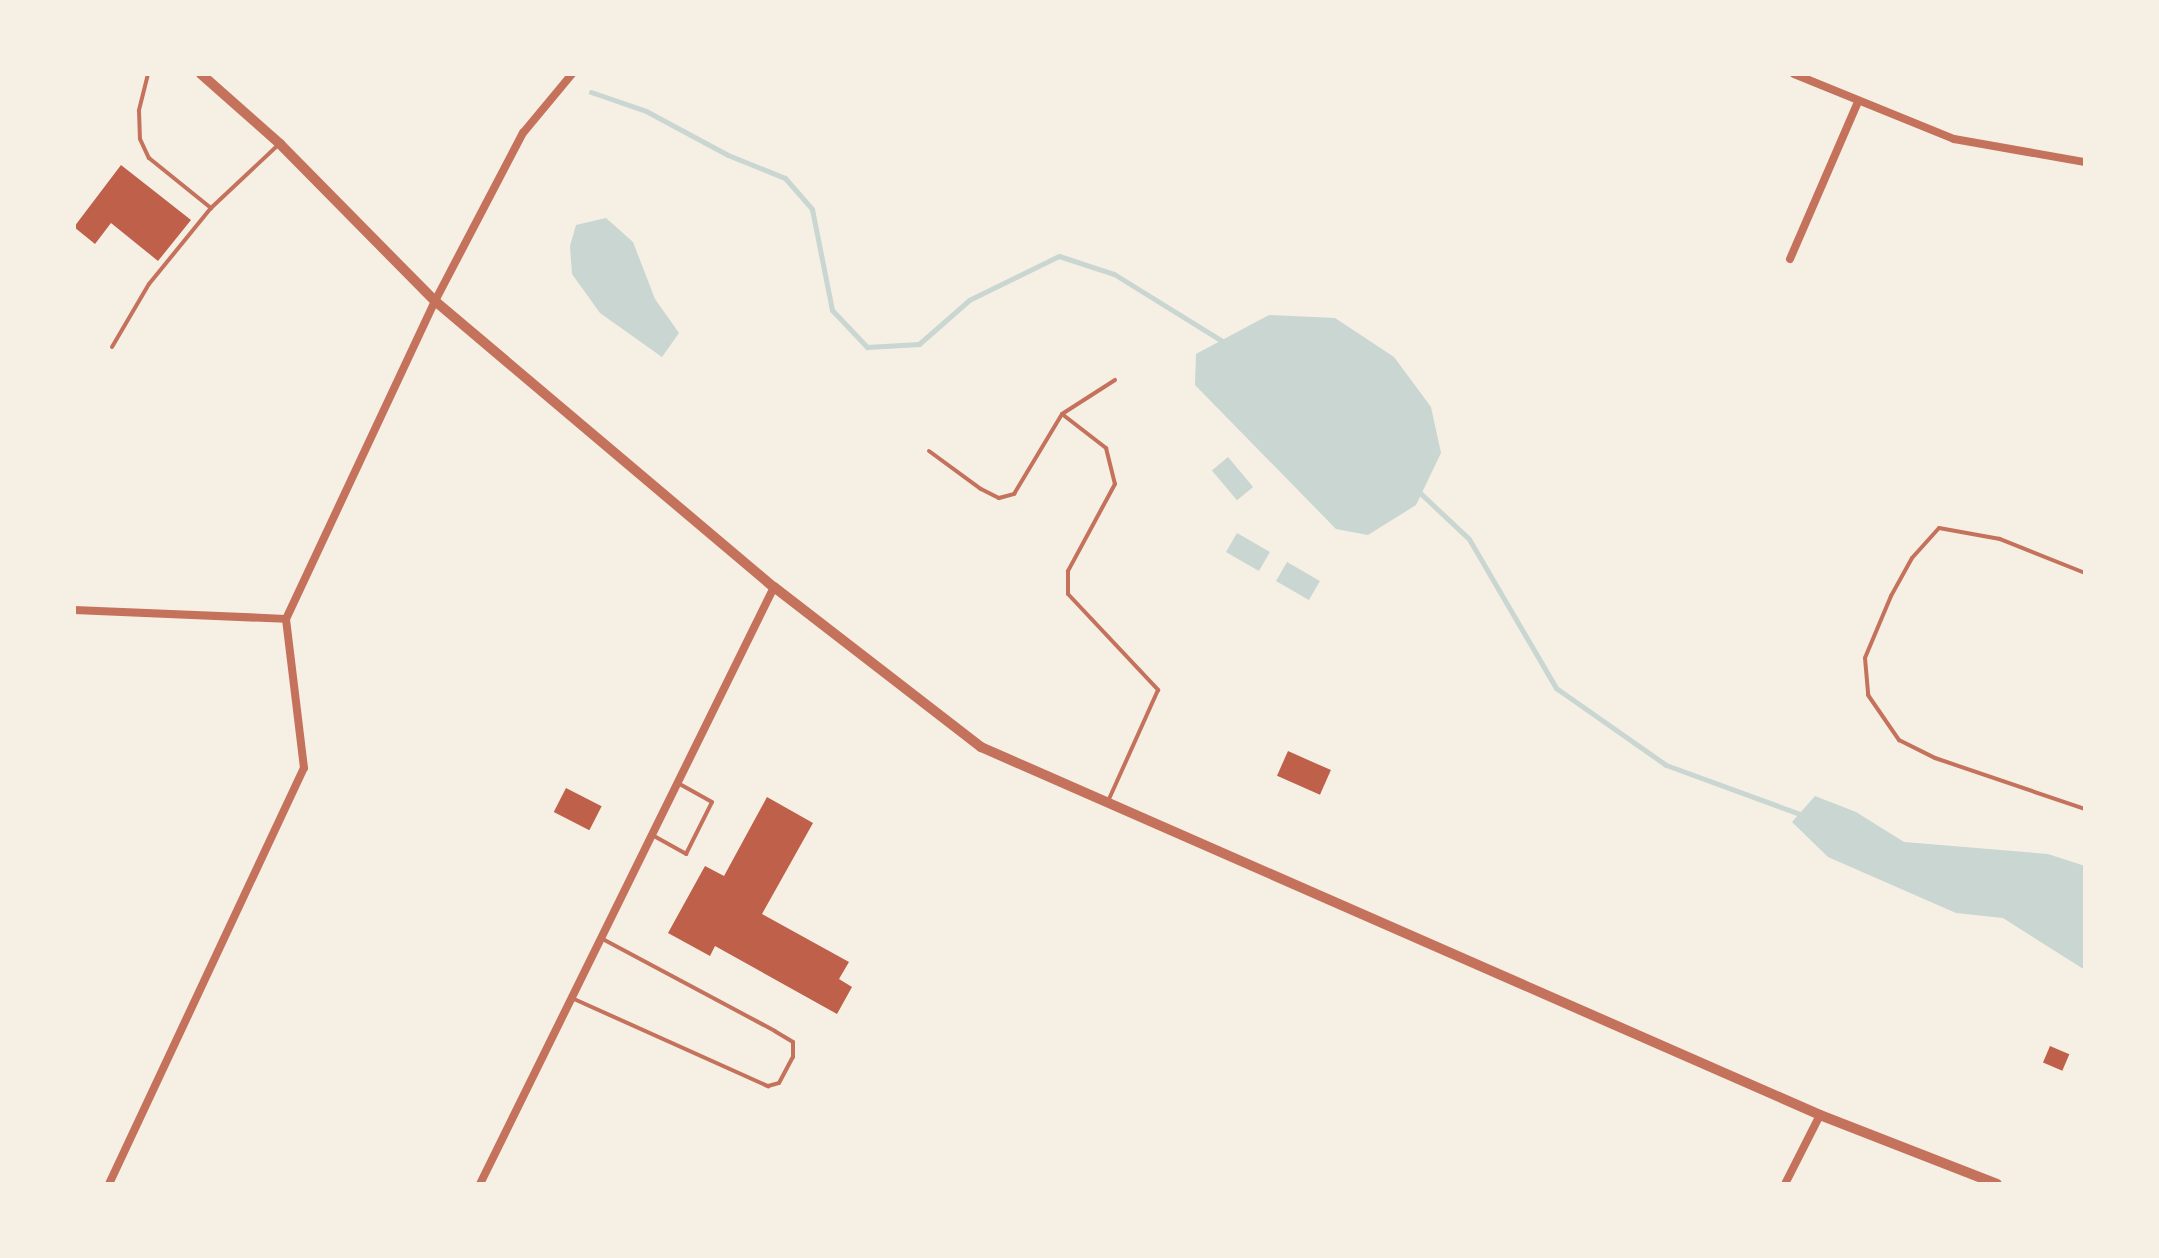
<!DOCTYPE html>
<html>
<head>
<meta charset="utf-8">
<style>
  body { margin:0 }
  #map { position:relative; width:2159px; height:1258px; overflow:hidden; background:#f6efe4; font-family:Raleway,sans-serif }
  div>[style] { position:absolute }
  .water>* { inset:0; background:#c9d6d2; transform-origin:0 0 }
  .stream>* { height:5px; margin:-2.5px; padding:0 2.5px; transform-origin:2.5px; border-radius:2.5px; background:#c9d6d2 }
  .building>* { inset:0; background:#bf614a; transform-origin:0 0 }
  .service>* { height:4px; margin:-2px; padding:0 2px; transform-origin:2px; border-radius:2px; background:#c5725c }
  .minor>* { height:8px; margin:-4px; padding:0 4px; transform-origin:4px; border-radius:4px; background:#c5725c }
  .tertiary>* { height:10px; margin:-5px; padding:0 5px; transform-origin:5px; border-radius:5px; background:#c5725c }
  span { translate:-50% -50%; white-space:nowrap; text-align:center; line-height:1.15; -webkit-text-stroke:6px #f6efe4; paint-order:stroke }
  .frame { position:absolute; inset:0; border:76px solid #f6efe4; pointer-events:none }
</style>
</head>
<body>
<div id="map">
  <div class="water">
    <div style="clip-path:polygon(606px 218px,633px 242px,655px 299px,679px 333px,662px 357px,600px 313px,572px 274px,570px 246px,576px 225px)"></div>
    <div style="clip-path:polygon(1269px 315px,1335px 318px,1394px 357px,1431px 407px,1441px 453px,1416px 505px,1368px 535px,1336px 529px,1195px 385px,1196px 354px)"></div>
    <div style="left:1228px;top:457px;width:39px;height:21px;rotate:50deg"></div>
    <div style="left:1237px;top:533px;width:38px;height:22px;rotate:30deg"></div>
    <div style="left:1287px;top:562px;width:38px;height:22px;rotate:30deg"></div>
    <div style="clip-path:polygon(1815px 796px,1856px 812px,1904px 842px,2048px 854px,2085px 866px,2085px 970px,2003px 918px,1956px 913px,1828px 857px,1792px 822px)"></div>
  </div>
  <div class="stream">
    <div style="left:591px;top:92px;width:58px;rotate:19.1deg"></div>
    <div style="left:646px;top:111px;width:93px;rotate:28.2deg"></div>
    <div style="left:728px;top:155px;width:61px;rotate:22deg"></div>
    <div style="left:785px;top:178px;width:41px;rotate:48.9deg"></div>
    <div style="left:812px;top:209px;width:103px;rotate:78.8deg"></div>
    <div style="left:832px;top:310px;width:51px;rotate:46.6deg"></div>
    <div style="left:867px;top:347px;width:52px;rotate:-3.3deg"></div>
    <div style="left:919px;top:344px;width:67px;rotate:-41.3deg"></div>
    <div style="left:969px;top:300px;width:100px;rotate:-26.1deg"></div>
    <div style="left:1059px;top:256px;width:58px;rotate:18.1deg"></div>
    <div style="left:1114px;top:274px;width:127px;rotate:31.8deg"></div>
    <div style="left:1417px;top:490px;width:71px;rotate:43.3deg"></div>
    <div style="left:1469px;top:539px;width:173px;rotate:59.7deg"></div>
    <div style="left:1556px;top:688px;width:134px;rotate:35deg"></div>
    <div style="left:1666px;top:765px;width:148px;rotate:20.1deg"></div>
  </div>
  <div class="building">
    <div style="clip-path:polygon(121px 165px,191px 220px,158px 261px,111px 223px,95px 244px,74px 227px)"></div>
    <div style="left:1288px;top:751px;width:47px;height:27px;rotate:24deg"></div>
    <div style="left:566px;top:788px;width:40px;height:27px;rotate:27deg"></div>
    <div style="clip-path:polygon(767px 797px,813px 823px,762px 914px,849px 962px,839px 979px,852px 987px,837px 1014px,715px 946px,710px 956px,668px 933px,705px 866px,724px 876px)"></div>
    <div style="left:2050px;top:1046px;width:21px;height:18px;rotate:23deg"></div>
  </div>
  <div class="service">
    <div style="left:148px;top:74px;width:38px;rotate:104deg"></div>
    <div style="left:139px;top:111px;width:28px;rotate:88deg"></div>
    <div style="left:140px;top:139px;width:21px;rotate:65deg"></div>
    <div style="left:149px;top:158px;width:80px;rotate:38.9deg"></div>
    <div style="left:211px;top:208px;width:92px;rotate:-43.2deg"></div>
    <div style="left:112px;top:347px;width:73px;rotate:-59.6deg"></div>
    <div style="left:149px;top:284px;width:98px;rotate:-50.8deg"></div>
    <div style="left:1062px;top:414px;width:56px;rotate:37.7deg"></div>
    <div style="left:1106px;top:448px;width:37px;rotate:76deg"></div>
    <div style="left:1115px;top:484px;width:99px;rotate:118.4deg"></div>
    <div style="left:1068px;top:571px;width:23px;rotate:90deg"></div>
    <div style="left:1068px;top:594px;width:132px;rotate:46.8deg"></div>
    <div style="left:1158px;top:690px;width:122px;rotate:114.2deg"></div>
    <div style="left:929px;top:451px;width:64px;rotate:36.2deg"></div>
    <div style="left:981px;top:489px;width:20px;rotate:27deg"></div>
    <div style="left:999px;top:498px;width:16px;rotate:-15deg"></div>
    <div style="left:1014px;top:494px;width:93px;rotate:-59deg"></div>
    <div style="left:1062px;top:414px;width:63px;rotate:-32.7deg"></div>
    <div style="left:2085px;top:573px;width:92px;rotate:-158.2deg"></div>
    <div style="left:2000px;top:539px;width:62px;rotate:-169.8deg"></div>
    <div style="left:1939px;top:528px;width:40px;rotate:132deg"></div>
    <div style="left:1912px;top:558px;width:43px;rotate:118.9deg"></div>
    <div style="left:1891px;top:596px;width:67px;rotate:112.8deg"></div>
    <div style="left:1865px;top:658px;width:37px;rotate:85deg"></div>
    <div style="left:1868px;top:695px;width:55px;rotate:55.4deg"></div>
    <div style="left:1899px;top:740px;width:40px;rotate:26.6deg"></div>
    <div style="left:1935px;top:758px;width:158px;rotate:18.8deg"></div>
    <div style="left:654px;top:836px;width:37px;rotate:29deg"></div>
    <div style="left:686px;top:854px;width:58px;rotate:-63.4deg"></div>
    <div style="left:712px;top:802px;width:37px;rotate:-151deg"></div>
    <div style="left:574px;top:999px;width:213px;rotate:24.2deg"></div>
    <div style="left:768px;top:1086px;width:11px;rotate:-15deg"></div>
    <div style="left:779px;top:1083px;width:30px;rotate:-62deg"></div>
    <div style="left:793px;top:1057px;width:15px;rotate:-90deg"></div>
    <div style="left:793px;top:1042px;width:21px;rotate:-149deg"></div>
    <div style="left:775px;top:1031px;width:197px;rotate:-151.9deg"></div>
  </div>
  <div class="minor">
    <div style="left:1794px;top:74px;width:173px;rotate:22.1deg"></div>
    <div style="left:1954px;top:139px;width:133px;rotate:10deg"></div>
    <div style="left:1790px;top:259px;width:169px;rotate:-66.6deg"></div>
    <div style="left:74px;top:610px;width:212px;rotate:2.4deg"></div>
    <div style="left:109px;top:1184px;width:459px;rotate:-64.9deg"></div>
    <div style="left:304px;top:768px;width:150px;rotate:-96.9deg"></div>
    <div style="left:286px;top:619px;width:351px;rotate:-64.9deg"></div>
    <div style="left:435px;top:301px;width:190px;rotate:-62.4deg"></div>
    <div style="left:523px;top:133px;width:77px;rotate:-50.3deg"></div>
    <div style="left:480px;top:1184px;width:665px;rotate:-63.78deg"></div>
    <div style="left:1785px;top:1184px;width:77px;rotate:-63.1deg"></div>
  </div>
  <div class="tertiary">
    <div style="left:201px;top:74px;width:106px;rotate:41.5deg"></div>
    <div style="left:280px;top:144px;width:221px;rotate:45.4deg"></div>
    <div style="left:435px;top:301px;width:444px;rotate:40.2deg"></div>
    <div style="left:774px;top:587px;width:262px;rotate:37.7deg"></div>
    <div style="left:981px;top:747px;width:916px;rotate:23.68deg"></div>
    <div style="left:1820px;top:1115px;width:190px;rotate:21.3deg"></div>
  </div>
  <div class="frame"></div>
</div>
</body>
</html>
